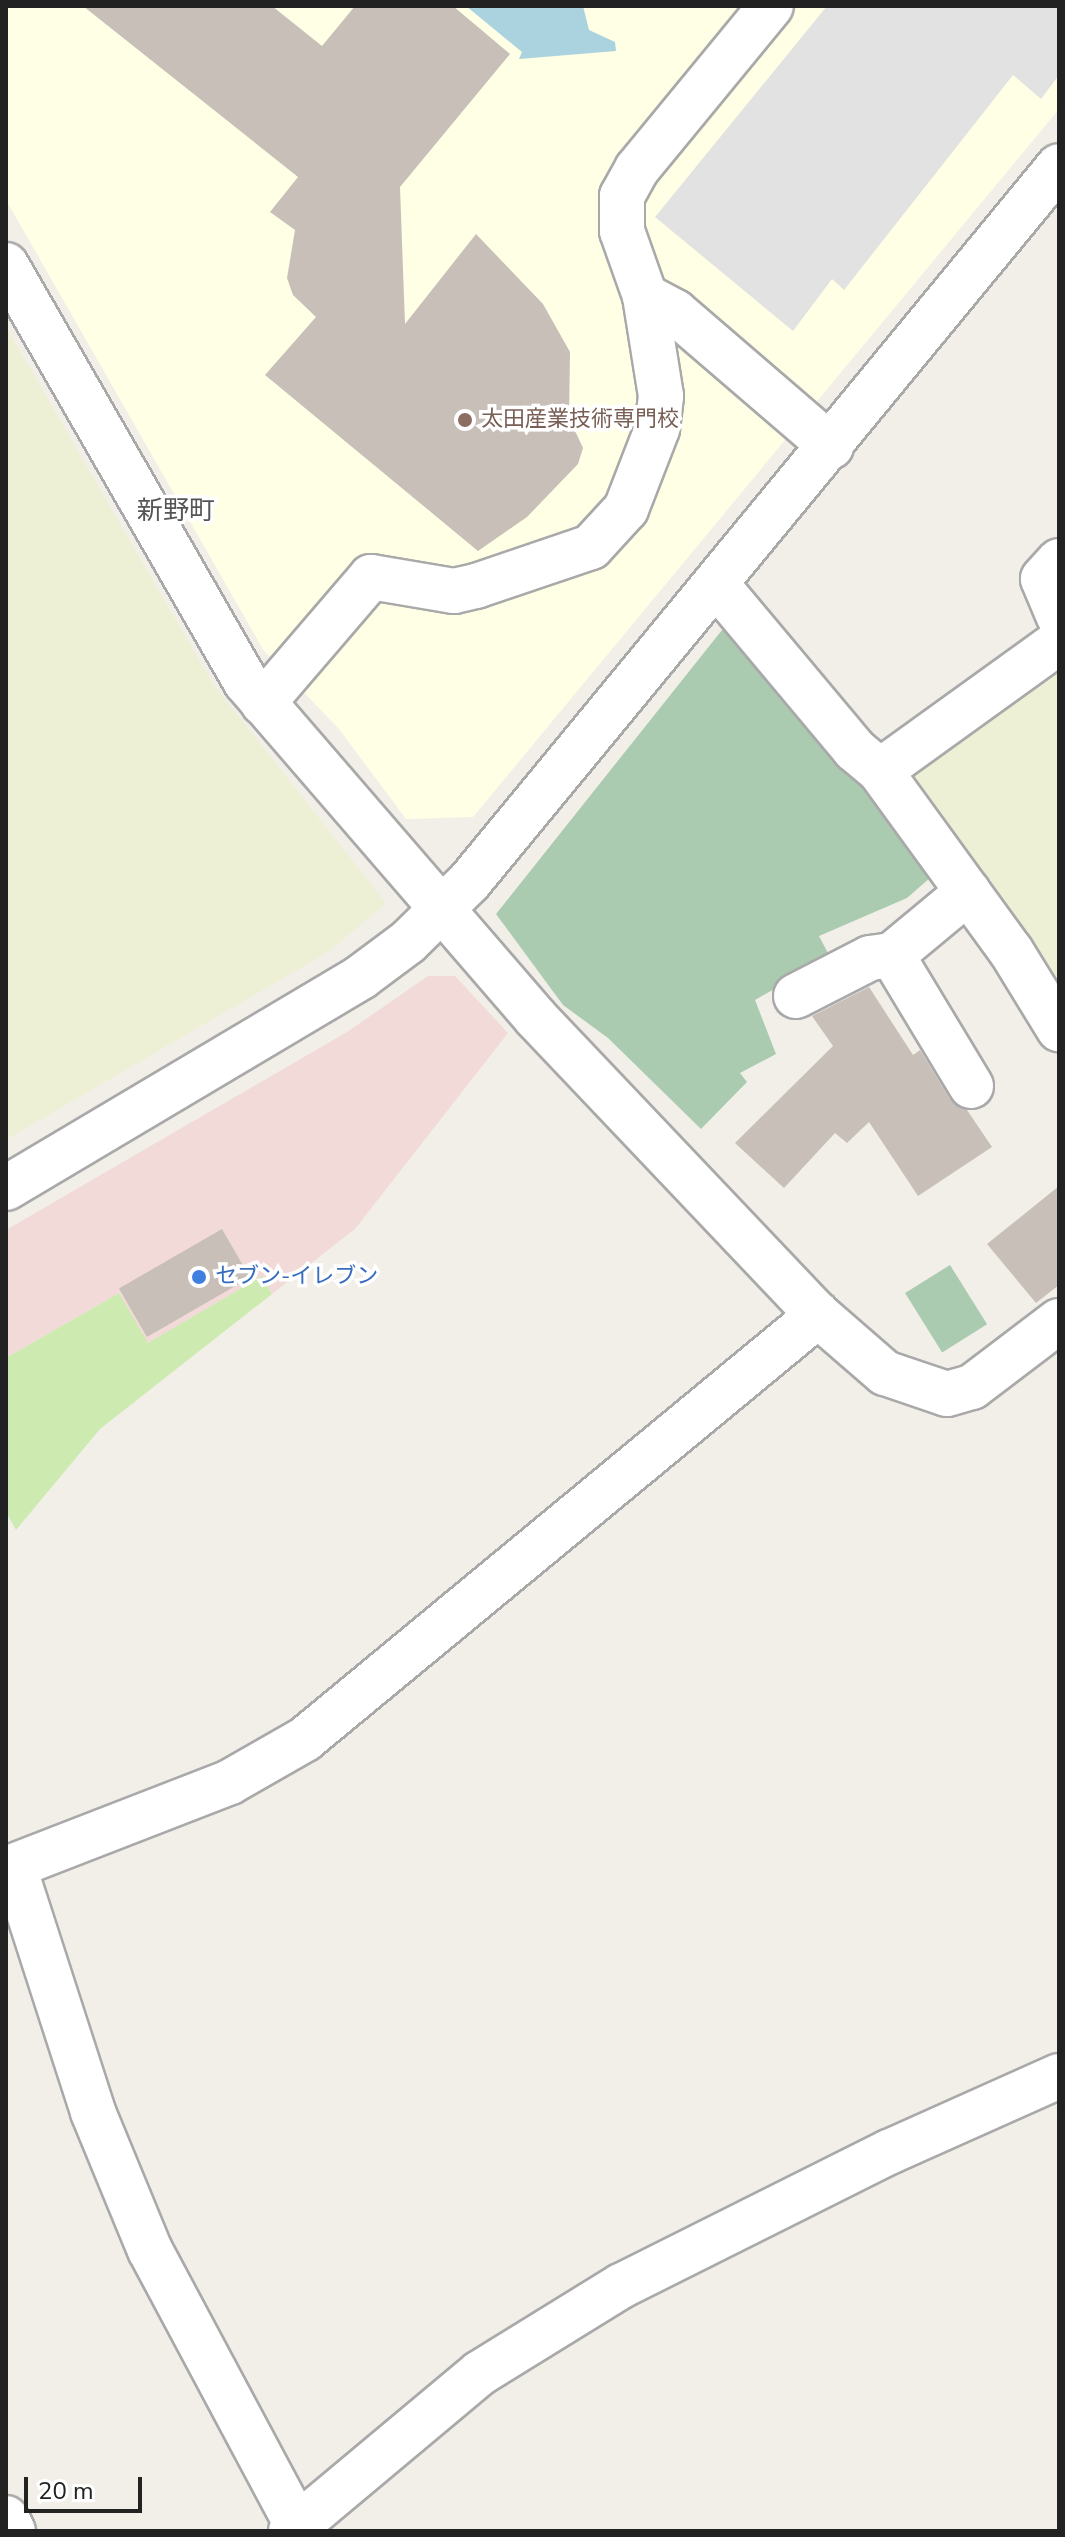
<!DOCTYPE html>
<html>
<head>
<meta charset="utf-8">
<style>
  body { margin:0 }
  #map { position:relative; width:1065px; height:2537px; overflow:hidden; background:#f2efe9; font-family:"Nunito Sans","Noto Sans JP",sans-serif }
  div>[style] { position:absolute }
  .commercial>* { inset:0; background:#f2dad9 }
  .education>* { inset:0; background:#ffffe5 }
  .farmland>* { inset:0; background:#eef0d5 }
  .grass>* { inset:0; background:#cdebb0 }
  .cemetery>* { inset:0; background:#aacbaf; transform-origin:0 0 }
  .parking>* { inset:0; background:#e2e2e2 }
  .water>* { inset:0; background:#aad3df }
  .building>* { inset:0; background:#c7bfb8; transform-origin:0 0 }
  .roads { filter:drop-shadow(2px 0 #a9a9a9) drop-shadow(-2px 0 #a9a9a9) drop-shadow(0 2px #a9a9a9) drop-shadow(0 -2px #a9a9a9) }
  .minor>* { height:44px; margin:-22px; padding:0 22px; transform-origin:22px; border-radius:22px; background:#fff }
  .dots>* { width:22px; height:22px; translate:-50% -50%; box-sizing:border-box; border:4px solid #fff; border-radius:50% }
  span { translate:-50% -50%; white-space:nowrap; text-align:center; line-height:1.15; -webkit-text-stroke:7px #fff; paint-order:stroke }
  .education-label { font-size:22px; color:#785e54 }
  .left { translate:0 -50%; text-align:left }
  .shop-label { font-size:22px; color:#366cbe }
  .quarter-label { font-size:26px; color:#555 }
  .frame { position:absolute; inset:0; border:8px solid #222; pointer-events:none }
  .scale { position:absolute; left:24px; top:2477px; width:118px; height:36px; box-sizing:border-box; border:4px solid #222; border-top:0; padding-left:10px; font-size:24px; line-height:28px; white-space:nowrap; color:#222; -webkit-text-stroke:6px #fff; paint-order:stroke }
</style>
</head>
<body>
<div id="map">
  <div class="commercial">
    <div style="clip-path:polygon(428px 976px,455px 976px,508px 1033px,355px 1229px,272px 1294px,262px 1276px,147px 1344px,119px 1293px,6px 1358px,6px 1230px,347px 1032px)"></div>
  </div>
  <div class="education">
    <div style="clip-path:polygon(6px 6px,1059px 6px,1059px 109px,473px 817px,406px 819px,339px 729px,264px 651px,6px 200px)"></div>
  </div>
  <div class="farmland">
    <div style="clip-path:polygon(6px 327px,213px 684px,386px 903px,330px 951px,6px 1140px)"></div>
    <div style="clip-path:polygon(1059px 666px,1059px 996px,904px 776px)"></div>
  </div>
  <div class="grass">
    <div style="clip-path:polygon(262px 1276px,272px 1294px,100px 1429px,16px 1530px,6px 1512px,6px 1358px,119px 1293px,148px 1343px)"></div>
  </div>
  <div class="cemetery">
    <div style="clip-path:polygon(726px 625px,939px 870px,907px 898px,819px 936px,830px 957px,755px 1000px,776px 1054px,740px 1073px,747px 1082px,701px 1129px,608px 1038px,563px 1005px,496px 914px)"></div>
    <div style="left:950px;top:1265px;width:70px;height:53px;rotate:58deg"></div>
  </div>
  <div class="parking">
    <div style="clip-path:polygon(827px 6px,1059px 6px,1059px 75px,1041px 99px,1013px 75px,844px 290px,832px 279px,793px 331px,655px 217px)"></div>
  </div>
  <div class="water">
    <div style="clip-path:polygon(466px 6px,583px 6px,589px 30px,615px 42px,616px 51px,519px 59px,522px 52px)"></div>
  </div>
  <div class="building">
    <div style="clip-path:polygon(83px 6px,272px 6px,322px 46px,355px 6px,453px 6px,510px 54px,400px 187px,405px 324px,476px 234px,543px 304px,570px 352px,569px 418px,583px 448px,578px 464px,527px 517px,478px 551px,265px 375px,316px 317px,293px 295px,287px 278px,295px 230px,270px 212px,298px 177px)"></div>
    <div style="clip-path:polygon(869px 987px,913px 1055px,920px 1050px,950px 1099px,967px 1110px,992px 1147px,918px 1196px,869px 1122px,847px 1143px,835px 1133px,784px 1188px,735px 1143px,833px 1046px,812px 1016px)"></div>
    <div style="clip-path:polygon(1059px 1186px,1059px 1285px,1036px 1303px,987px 1244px)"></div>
    <div style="left:222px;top:1229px;width:56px;height:119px;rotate:60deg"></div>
  </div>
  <div class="roads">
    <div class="minor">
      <div style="left:6px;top:265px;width:481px;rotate:60.1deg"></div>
      <div style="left:246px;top:682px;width:444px;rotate:49.2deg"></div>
      <div style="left:536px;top:1018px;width:410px;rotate:46.5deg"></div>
      <div style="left:818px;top:1315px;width:89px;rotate:40.9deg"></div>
      <div style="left:885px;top:1373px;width:65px;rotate:18.7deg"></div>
      <div style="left:947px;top:1394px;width:26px;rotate:-16deg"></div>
      <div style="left:972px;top:1387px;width:109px;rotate:-37.2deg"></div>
      <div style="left:645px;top:296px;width:34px;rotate:28deg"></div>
      <div style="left:675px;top:312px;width:206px;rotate:40.7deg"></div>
      <div style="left:1059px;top:561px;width:24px;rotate:132deg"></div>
      <div style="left:1043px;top:579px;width:41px;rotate:67.2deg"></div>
      <div style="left:717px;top:585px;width:215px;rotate:50.1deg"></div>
      <div style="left:855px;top:750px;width:33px;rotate:40deg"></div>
      <div style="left:880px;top:771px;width:223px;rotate:54deg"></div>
      <div style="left:1011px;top:951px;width:92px;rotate:58.4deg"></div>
      <div style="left:263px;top:703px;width:166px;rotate:-49.4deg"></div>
      <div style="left:371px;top:577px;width:84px;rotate:9.6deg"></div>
      <div style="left:454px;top:591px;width:23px;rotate:-13deg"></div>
      <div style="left:476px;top:586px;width:121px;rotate:-18.7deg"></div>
      <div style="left:591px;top:547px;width:52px;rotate:-47.4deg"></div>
      <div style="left:626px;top:509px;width:86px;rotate:-68.8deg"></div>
      <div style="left:657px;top:429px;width:33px;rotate:-83deg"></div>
      <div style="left:661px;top:396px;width:101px;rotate:-99.1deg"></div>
      <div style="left:645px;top:296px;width:69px;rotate:-109.5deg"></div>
      <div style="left:622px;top:231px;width:35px;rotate:-90deg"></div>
      <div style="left:622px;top:196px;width:31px;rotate:-61deg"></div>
      <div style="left:637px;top:169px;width:211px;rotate:-50.6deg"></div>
      <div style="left:880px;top:771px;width:221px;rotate:-35.8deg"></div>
      <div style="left:892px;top:955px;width:153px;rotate:58.9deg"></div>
      <div style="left:796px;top:996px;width:83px;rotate:-27.2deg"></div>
      <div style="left:870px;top:958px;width:22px;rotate:-8deg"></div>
      <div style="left:892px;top:955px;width:99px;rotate:-39.7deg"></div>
      <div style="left:6px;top:1188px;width:413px;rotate:-30.7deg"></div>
      <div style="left:361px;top:977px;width:59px;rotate:-36.7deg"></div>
      <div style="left:408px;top:942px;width:87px;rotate:-44.5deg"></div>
      <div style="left:470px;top:881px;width:926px;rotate:-50.52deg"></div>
      <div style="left:14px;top:1867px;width:257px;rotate:72.1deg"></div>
      <div style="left:93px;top:2112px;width:149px;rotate:67.6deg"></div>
      <div style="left:150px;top:2250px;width:312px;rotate:61.9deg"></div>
      <div style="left:6px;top:1869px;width:240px;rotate:-21.2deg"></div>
      <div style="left:230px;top:1782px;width:86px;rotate:-29.8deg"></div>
      <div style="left:305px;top:1739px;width:666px;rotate:-39.57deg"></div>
      <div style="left:6px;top:2518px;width:15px;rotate:62deg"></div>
      <div style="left:291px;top:2531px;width:246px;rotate:-39.9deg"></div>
      <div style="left:480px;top:2373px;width:166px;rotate:-31.7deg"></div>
      <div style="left:621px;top:2286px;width:300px;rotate:-26.6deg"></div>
      <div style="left:889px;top:2152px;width:186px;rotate:-24.1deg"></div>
    </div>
  </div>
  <div class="dots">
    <div style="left:465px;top:420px;background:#8d6e63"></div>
    <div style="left:199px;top:1277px;background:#3f7fe0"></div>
  </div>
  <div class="education-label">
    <span class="left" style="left:481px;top:420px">太田産業技術専門校</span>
  </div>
  <div class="shop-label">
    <span class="left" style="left:215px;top:1277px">セブン-イレブン</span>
  </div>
  <div class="quarter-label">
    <span style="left:176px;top:511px">新野町</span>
  </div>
  <div class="frame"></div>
  <div class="scale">20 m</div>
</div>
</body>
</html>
